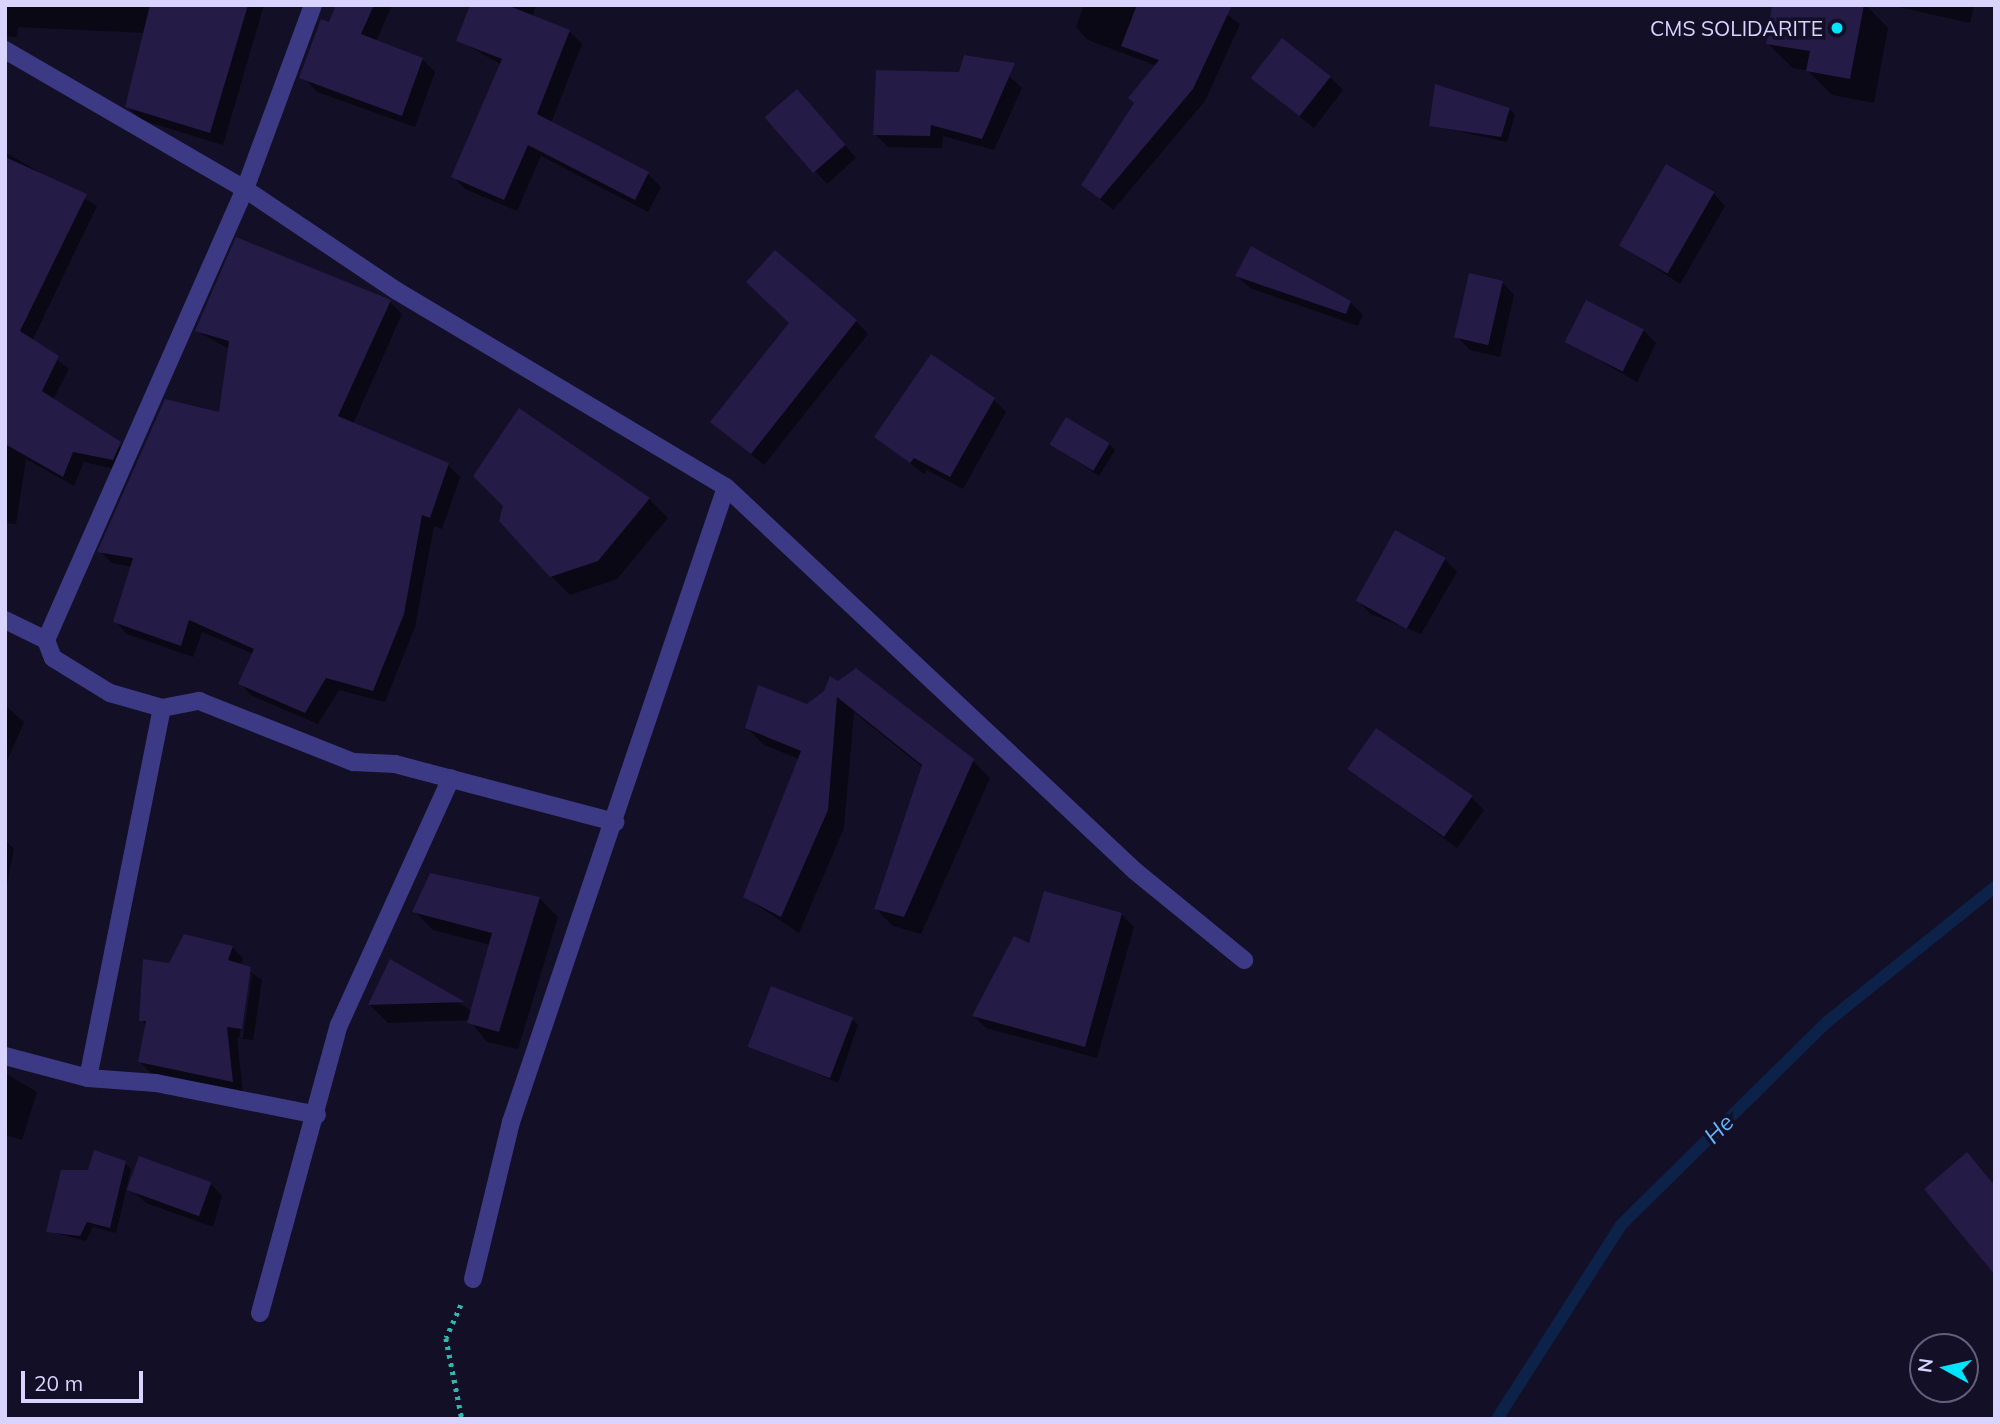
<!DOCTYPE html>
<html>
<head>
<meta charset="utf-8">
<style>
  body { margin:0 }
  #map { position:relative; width:2000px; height:1424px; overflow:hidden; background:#130f26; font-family:Mulish,sans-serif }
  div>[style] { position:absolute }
  .shadow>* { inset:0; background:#0007 }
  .stream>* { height:12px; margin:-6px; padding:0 6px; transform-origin:6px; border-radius:6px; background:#0c2248 }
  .building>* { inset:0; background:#241b47; transform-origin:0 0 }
  .path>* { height:4.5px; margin-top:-2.25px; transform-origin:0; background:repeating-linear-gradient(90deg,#2fb8b0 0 3.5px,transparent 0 8.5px) }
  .minor>* { height:18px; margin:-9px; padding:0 9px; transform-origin:9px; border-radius:9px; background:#3d3a85 }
  .dots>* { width:19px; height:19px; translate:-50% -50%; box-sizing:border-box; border:4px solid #130f26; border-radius:50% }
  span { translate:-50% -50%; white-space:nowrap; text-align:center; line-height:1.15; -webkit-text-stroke:7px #130f26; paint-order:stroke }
  .poi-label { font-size:21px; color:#d9d4ff }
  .right { translate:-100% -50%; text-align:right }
  .water-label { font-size:23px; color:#62b6ff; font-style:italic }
  .frame { position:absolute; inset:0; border:7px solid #d9d4ff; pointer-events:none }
  .north { position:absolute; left:1909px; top:1333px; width:70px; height:70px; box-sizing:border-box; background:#130f26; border:2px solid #625e7d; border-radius:50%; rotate:278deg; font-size:19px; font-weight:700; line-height:28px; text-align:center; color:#d9d4ff }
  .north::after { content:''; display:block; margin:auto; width:24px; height:32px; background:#00e5ff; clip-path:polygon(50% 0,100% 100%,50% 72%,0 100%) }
  .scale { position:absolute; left:21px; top:1371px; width:122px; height:32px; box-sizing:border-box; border:4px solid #d9d4ff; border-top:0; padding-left:9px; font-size:21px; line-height:24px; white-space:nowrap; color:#d9d4ff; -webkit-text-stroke:5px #130f26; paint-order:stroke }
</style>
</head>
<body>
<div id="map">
  <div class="shadow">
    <div style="clip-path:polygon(5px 5px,264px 5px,223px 145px,141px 120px,127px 106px,145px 33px,18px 27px,17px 37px,5px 36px)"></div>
    <div style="clip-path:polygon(338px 5px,392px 5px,376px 42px,422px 59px,435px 72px,415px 127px,317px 92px,305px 79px)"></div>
    <div style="clip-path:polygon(472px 5px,536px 5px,532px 17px,569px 31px,582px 44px,551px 123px,648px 174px,661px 187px,648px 212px,541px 156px,517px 211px,465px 189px,453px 176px,502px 65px,458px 40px)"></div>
    <div style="clip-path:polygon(1084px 5px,1214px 5px,1240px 24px,1205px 101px,1113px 210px,1083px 185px,1157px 66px,1088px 40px,1076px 27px)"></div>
    <div style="clip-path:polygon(1774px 5px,1866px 5px,1888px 28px,1874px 103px,1832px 95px,1808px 71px,1793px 68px,1768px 44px)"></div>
    <div style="clip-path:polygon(1890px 5px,1974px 5px,1970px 23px)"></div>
    <div style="clip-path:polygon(1009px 76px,1022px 88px,994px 150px,943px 136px,942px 148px,888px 147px,875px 134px)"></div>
    <div style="clip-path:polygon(1330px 77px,1343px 90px,1314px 128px,1253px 79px)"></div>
    <div style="clip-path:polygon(809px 104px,856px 158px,827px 184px,767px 117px)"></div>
    <div style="clip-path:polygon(1510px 109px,1515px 115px,1507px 142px,1431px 125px)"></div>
    <div style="clip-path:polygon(5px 152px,97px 206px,32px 341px,69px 369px,53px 400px,131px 455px,124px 471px,84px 462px,74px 486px,26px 459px,16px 524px,5px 523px)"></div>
    <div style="clip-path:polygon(1713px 193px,1725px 206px,1680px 284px,1621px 245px)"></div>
    <div style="clip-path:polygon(1237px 276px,1350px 302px,1363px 315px,1358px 326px,1250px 288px)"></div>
    <div style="clip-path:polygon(1502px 282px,1514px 295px,1500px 357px,1470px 350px,1457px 337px)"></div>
    <div style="clip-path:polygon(390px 302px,402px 314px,353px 424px,448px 465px,460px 477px,442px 529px,434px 526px,415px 627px,385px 702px,339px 690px,318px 724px,252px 696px,240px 683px,254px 654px,202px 632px,193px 657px,127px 634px,115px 621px,132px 567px,112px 563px,100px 551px,220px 414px,229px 349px,197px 331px)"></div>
    <div style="clip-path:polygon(856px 321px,868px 334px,764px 465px,713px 422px)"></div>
    <div style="clip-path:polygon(1643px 330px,1656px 343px,1637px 382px,1568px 342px)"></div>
    <div style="clip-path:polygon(993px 399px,1006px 412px,963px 489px,927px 470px,924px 474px,876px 437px)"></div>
    <div style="clip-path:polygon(1109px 444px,1115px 450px,1099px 476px,1052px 445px)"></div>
    <div style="clip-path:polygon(649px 499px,668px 518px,617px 579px,570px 595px,551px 576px)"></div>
    <div style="clip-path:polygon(1445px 559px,1457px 572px,1421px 634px,1371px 614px,1359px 602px)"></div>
    <div style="clip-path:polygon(838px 683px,972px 760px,990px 778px,921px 934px,893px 926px,876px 909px,923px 768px,854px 712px,844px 828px,799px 933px,745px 897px,799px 759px,764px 745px,747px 728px,807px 706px)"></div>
    <div style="clip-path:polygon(5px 705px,24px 722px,5px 766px)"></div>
    <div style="clip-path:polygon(1350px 769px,1471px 797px,1484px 810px,1457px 848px)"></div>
    <div style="clip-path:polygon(5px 840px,14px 849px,5px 896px)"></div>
    <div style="clip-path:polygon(539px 898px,558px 917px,518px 1049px,487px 1042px,469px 1020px,388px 1023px,370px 1005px,391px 961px,472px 1011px,490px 945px,433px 930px,414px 911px)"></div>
    <div style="clip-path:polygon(1121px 914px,1134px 927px,1097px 1058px,986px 1028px,974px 1016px,1030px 946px)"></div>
    <div style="clip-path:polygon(evenodd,232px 947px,243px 958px,241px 966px,262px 980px,253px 1040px,237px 1038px,243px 1093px,151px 1073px,140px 1062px,147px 1026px,141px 1020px,170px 965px,232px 947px,248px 974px,252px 974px,243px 1038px,239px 1038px,248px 974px)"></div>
    <div style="clip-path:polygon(852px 1019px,858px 1025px,838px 1083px,756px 1048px)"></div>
    <div style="clip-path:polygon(5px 1073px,37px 1092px,22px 1140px,5px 1135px)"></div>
    <div style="clip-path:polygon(125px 1163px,131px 1169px,116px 1233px,93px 1227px,86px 1241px,48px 1231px,90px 1172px)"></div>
    <div style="clip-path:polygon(210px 1183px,222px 1196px,213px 1227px,146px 1203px,133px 1191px)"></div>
  </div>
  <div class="stream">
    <div style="left:1497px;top:1419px;width:230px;rotate:-57.4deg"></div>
    <div style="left:1621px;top:1225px;width:289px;rotate:-44.6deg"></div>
    <div style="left:1827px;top:1022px;width:216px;rotate:-38.8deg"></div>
  </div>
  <div class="building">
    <div style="clip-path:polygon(150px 5px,248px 5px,210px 133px,125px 107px)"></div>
    <div style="clip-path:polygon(336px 5px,374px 5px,361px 34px,423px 58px,402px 116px,299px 78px,321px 19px,329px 22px)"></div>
    <div style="clip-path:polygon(470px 5px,507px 5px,570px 30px,537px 114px,649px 172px,635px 200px,528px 145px,504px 200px,451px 177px,502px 59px,456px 41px)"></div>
    <div style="clip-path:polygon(1137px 5px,1232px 5px,1193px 89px,1100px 199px,1081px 185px,1134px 103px,1128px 98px,1159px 60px,1121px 46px)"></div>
    <div style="clip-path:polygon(1772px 5px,1864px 5px,1850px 79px,1806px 71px,1810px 51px,1766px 44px)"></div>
    <div style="left:1282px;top:38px;width:62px;height:51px;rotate:38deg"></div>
    <div style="clip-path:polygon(964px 55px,1015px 63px,982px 139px,931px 125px,930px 136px,873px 135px,876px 70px,959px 72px)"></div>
    <div style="clip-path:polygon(1435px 84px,1510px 108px,1501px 137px,1429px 126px)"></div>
    <div style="left:797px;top:89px;width:74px;height:43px;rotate:49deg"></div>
    <div style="clip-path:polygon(5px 157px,87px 194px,20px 331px,59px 356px,42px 391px,121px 442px,113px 460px,73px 452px,63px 477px,5px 444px)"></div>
    <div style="left:1666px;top:164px;width:56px;height:94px;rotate:30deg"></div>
    <div style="clip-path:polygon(236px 237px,391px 300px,338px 416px,449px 463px,430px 518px,422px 515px,404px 614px,373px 691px,326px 678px,305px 713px,238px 684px,254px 649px,189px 620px,181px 646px,113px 622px,133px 558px,97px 552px,165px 399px,219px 412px,229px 341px,195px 331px)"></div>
    <div style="clip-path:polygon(1251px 246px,1351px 301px,1346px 314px,1235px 276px)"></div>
    <div style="clip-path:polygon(775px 250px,857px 320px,751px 454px,710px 422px,789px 323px,746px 282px)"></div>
    <div style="left:1469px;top:273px;width:35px;height:66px;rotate:13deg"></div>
    <div style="left:1586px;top:300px;width:65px;height:47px;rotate:27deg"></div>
    <div style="clip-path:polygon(931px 354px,995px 398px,950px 477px,914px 458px,910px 463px,874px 437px)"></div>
    <div style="clip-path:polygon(519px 408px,650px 498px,598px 561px,550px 577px,499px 521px,503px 506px,473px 476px)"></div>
    <div style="left:1066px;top:417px;width:51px;height:32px;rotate:31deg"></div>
    <div style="left:1395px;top:530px;width:58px;height:81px;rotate:29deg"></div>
    <div style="clip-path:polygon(856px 668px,974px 759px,904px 917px,874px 909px,922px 765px,837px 697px,828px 810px,781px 917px,743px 897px,801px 751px,745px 728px,758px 685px,807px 704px,824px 691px,830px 676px,838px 681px)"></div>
    <div style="left:1376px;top:728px;width:118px;height:50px;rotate:35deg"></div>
    <div style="clip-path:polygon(430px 873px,540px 897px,499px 1032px,467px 1023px,492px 933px,412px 912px)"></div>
    <div style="clip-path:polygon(1044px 891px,1122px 913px,1085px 1047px,972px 1016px,1014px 936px,1029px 943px)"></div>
    <div style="clip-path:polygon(184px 934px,233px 946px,228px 960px,251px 967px,242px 1029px,227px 1027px,233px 1082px,138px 1062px,146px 1021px,139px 1021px,143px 959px,169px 963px)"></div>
    <div style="clip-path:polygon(390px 959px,465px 1002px,368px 1005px)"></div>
    <div style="left:771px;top:986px;width:88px;height:65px;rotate:21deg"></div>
    <div style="clip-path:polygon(94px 1150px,126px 1161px,110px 1228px,87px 1222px,80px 1236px,46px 1232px,61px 1170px,88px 1170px)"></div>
    <div style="clip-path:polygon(1967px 1152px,1995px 1186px,1995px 1275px,1924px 1189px)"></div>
    <div style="left:139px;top:1156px;width:77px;height:36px;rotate:20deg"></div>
  </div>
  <div class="path">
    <div style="left:461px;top:1305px;width:36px;rotate:114deg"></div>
    <div style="left:446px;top:1338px;width:83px;rotate:78.8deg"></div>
  </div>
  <div class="minor">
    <div style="left:5px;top:50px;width:277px;rotate:30.1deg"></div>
    <div style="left:245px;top:189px;width:183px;rotate:33.9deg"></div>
    <div style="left:397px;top:291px;width:383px;rotate:30.8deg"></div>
    <div style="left:726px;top:487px;width:561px;rotate:43.19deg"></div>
    <div style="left:1135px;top:871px;width:141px;rotate:39.2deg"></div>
    <div style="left:5px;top:620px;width:46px;rotate:26deg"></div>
    <div style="left:46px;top:640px;width:19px;rotate:69deg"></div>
    <div style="left:53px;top:658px;width:67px;rotate:31.6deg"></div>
    <div style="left:110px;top:693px;width:54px;rotate:16.1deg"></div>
    <div style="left:162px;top:708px;width:38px;rotate:-11deg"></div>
    <div style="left:199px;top:701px;width:166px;rotate:21.6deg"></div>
    <div style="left:353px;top:762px;width:42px;rotate:2.7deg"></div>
    <div style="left:395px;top:764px;width:228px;rotate:14.8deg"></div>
    <div style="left:46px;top:640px;width:493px;rotate:-66.2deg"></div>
    <div style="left:245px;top:189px;width:196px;rotate:-69.7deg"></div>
    <div style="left:5px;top:1056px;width:86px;rotate:14.8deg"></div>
    <div style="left:88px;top:1078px;width:68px;rotate:4.2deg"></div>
    <div style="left:156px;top:1083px;width:164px;rotate:11.2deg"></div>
    <div style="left:88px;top:1078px;width:377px;rotate:-78.7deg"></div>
    <div style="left:473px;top:1279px;width:162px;rotate:-76.4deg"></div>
    <div style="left:511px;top:1122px;width:670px;rotate:-71.29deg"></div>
    <div style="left:260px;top:1313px;width:299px;rotate:-74.7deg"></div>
    <div style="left:339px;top:1025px;width:271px;rotate:-65.6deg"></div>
  </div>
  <div class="dots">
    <div style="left:1837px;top:28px;background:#00e5ff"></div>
  </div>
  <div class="poi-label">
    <span class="right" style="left:1823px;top:28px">CMS SOLIDARITE</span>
  </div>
  <div class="water-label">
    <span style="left:1719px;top:1129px;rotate:-45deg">He</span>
  </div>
  <div class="frame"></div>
  <div class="north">N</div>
  <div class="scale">20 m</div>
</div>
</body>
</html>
